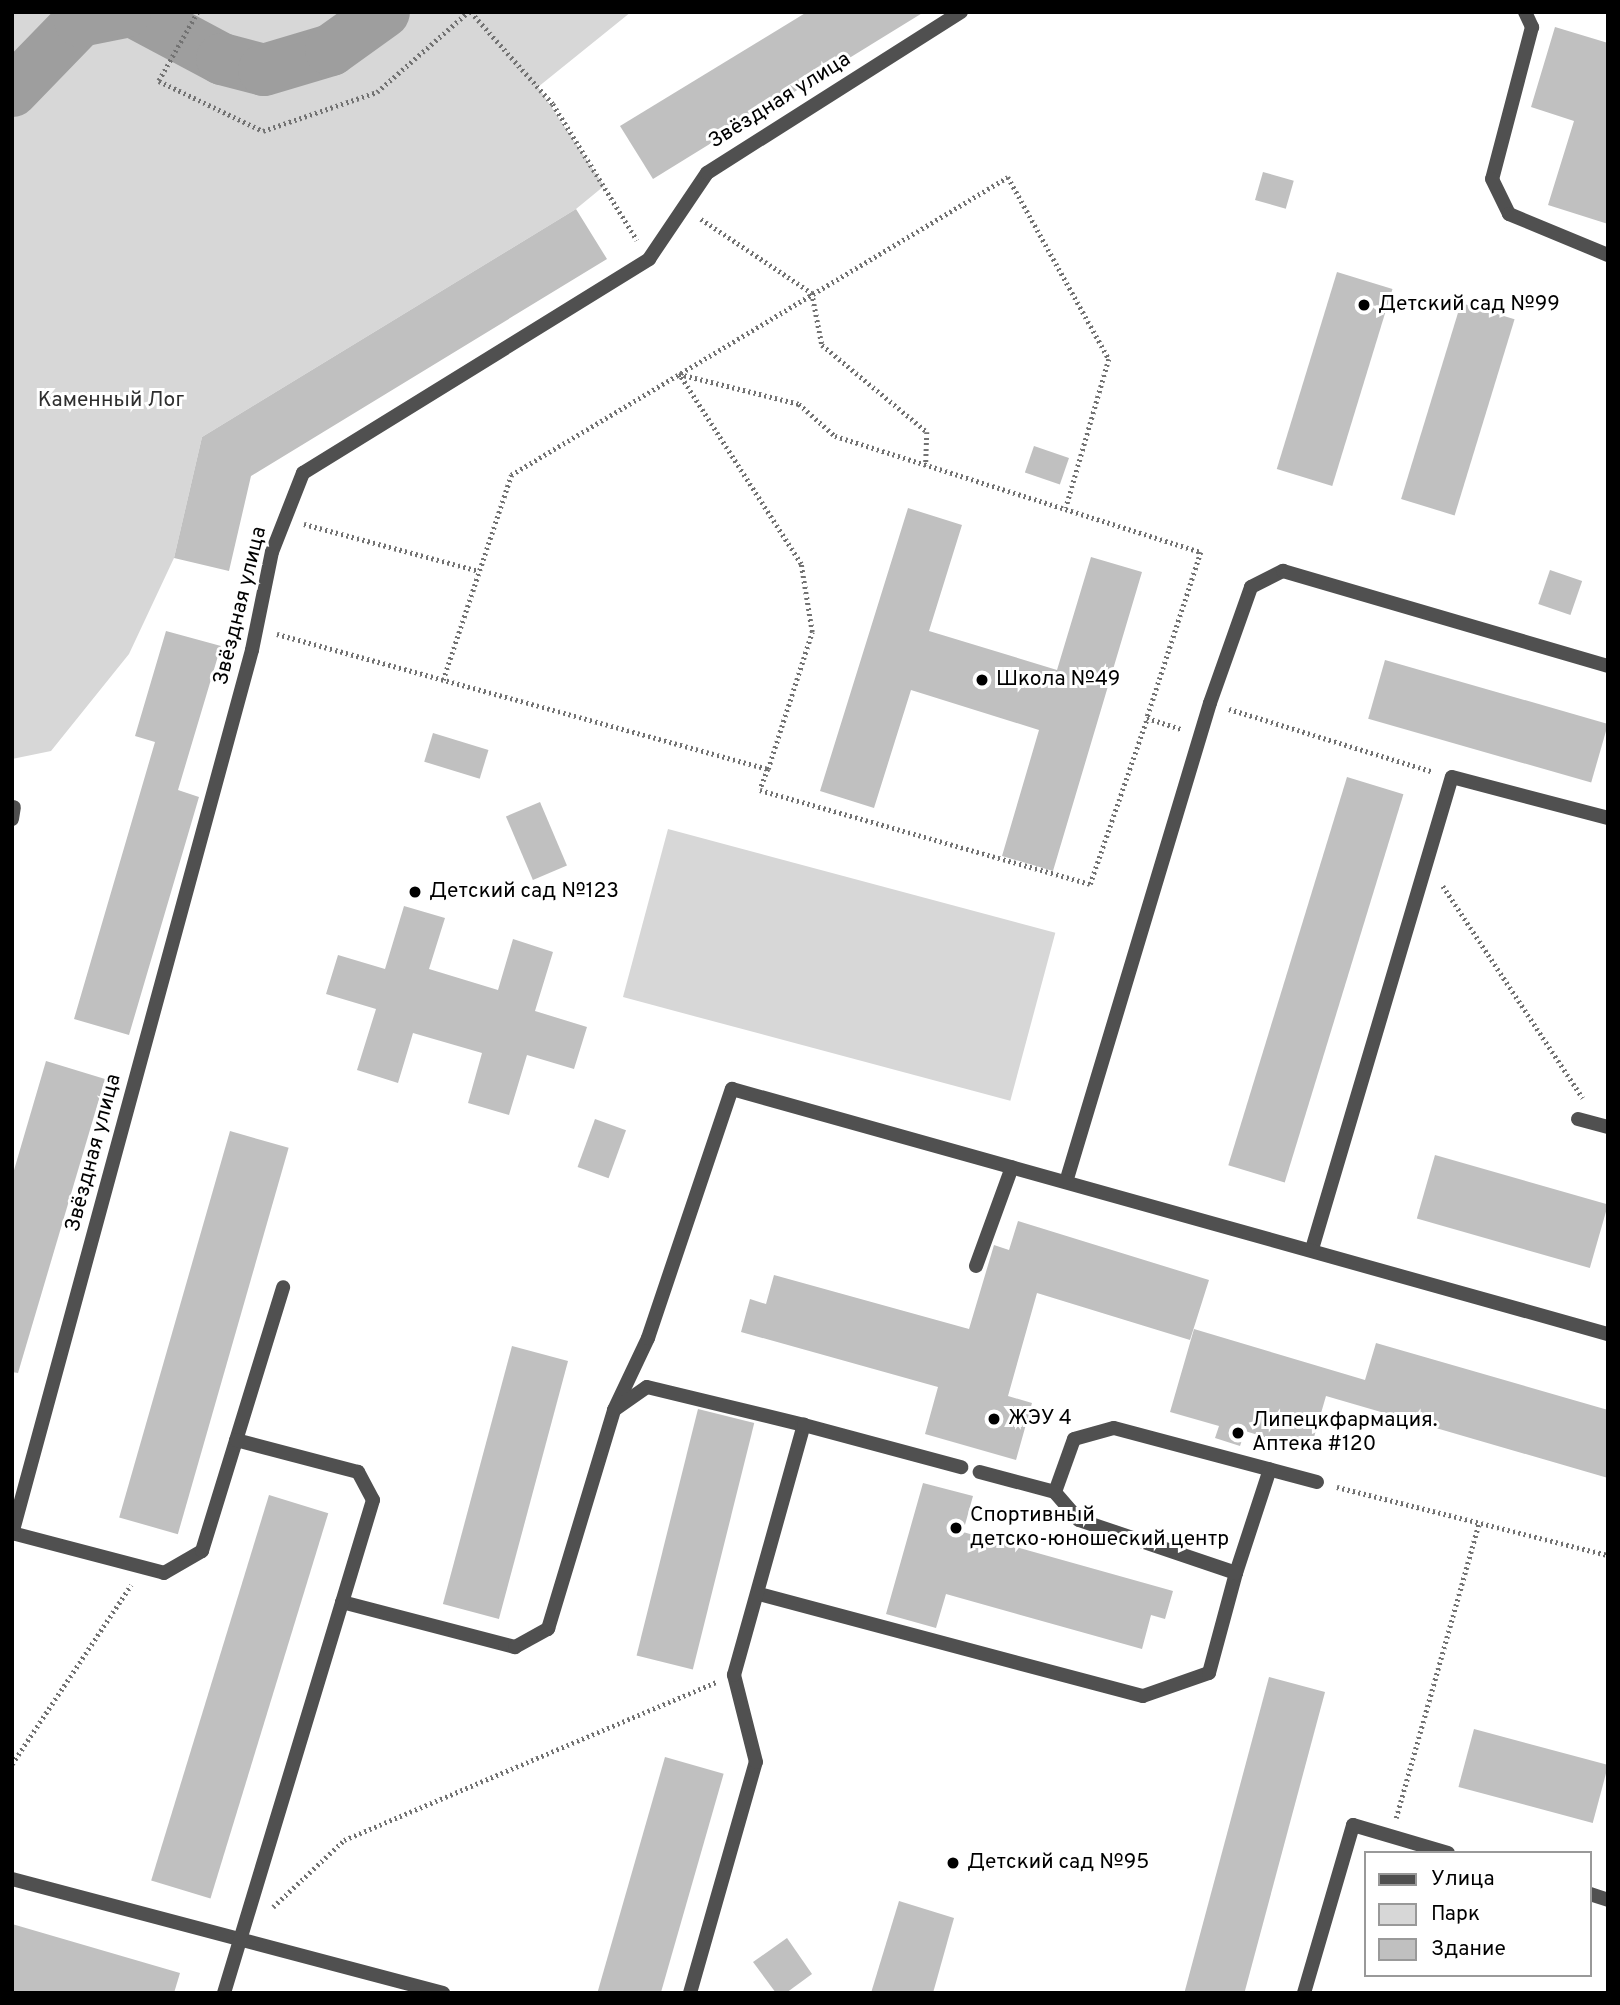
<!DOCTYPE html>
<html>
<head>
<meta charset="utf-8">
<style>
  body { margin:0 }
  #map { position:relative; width:1620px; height:2005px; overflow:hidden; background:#fff; font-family:Overpass,sans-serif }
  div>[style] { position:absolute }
  .green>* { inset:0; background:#d7d7d7; transform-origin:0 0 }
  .river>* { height:52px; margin:-26px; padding:0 26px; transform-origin:26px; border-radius:26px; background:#9e9e9e }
  .building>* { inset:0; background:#c0c0c0; transform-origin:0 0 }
  .path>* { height:4.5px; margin-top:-2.25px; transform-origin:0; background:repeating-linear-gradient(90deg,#727272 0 2px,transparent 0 5.5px) }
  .lane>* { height:14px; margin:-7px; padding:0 7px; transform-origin:7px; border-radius:7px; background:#505050 }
  .street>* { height:14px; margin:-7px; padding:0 7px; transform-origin:7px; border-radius:7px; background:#505050 }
  .dots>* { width:19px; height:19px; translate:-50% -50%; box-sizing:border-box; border:4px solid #fff; border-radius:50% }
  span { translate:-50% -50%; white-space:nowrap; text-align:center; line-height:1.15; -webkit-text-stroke:6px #fff; paint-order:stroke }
  .street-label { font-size:21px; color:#000 }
  .poi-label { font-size:21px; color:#000 }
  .left { translate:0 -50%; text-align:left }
  .park-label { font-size:21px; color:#2e2e2e }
  .frame { position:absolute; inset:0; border:14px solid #000; pointer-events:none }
  .legend { position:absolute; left:1364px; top:1851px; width:228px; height:126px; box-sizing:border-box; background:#fff; border:2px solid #999; margin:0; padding:9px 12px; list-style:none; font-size:21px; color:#000 }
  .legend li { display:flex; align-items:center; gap:14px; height:35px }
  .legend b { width:35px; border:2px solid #999 }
</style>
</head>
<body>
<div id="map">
  <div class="green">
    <div style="clip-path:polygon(12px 12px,631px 12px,538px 87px,604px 186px,576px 209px,202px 437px,174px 558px,129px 654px,51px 751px,12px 759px)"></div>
    <div style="left:668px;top:829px;width:401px;height:174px;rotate:15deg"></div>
  </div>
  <div class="river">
    <div style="left:134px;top:12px;width:100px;rotate:28.1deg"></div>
    <div style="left:222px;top:59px;width:43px;rotate:14.7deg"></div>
    <div style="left:264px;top:70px;width:70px;rotate:-16.6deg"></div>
    <div style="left:331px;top:50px;width:65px;rotate:-35.6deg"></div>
    <div style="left:12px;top:91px;width:98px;rotate:-45.8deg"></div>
    <div style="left:80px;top:21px;width:46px;rotate:-11.3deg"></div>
  </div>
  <div class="building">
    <div style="clip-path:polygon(807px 12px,924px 12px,653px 179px,620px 126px)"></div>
    <div style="clip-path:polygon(1555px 27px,1608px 43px,1608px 224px,1548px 205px,1574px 121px,1531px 107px)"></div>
    <div style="left:1263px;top:172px;width:32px;height:29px;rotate:16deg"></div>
    <div style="clip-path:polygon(576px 209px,607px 259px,251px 476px,229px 571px,174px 558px,202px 437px)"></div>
    <div style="left:1337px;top:272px;width:58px;height:206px;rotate:17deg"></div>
    <div style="left:1461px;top:303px;width:56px;height:205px;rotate:17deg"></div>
    <div style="left:1034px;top:446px;width:37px;height:28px;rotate:19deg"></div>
    <div style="clip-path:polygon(908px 508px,962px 525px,929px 631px,1057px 670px,1091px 557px,1142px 572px,1053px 871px,1002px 856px,1039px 730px,911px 690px,874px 808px,820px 791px)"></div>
    <div style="left:1550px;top:570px;width:34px;height:36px;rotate:19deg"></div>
    <div style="clip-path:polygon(166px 631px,221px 646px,178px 790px,199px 797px,129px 1035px,74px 1019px,155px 742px,135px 736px)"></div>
    <div style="left:1385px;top:660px;width:232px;height:61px;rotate:16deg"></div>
    <div style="left:433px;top:733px;width:58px;height:30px;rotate:17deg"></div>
    <div style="left:1347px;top:777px;width:59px;height:406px;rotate:17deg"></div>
    <div style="left:540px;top:802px;width:69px;height:37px;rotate:67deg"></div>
    <div style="clip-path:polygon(404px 906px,445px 918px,429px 969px,498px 990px,513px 939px,553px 952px,535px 1011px,587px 1027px,574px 1069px,527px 1055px,509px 1115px,468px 1103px,482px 1053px,413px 1033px,398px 1083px,357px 1070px,376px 1009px,326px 994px,338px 955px,385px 969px)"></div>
    <div style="clip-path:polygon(46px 1061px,105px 1079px,18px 1373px,12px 1372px,12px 1177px)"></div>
    <div style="left:595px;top:1119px;width:33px;height:51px;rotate:20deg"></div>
    <div style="left:230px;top:1131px;width:61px;height:402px;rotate:16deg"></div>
    <div style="left:1435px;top:1155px;width:180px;height:66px;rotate:16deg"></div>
    <div style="clip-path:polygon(1018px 1221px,1209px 1280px,1190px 1340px,1037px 1293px,1008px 1396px,1032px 1403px,1016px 1460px,925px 1434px,938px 1387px,741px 1332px,750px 1299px,766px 1304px,774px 1275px,969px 1329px,994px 1245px,1009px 1250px)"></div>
    <div style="clip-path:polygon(1194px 1329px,1365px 1380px,1376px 1343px,1608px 1410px,1608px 1478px,1326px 1396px,1310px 1451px,1245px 1431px,1240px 1446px,1215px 1438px,1219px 1426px,1170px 1412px)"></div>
    <div style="left:512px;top:1346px;width:58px;height:267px;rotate:15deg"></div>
    <div style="left:698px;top:1409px;width:58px;height:254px;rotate:14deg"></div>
    <div style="clip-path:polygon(923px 1483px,973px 1496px,963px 1532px,1173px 1591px,1165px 1619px,1151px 1615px,1142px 1649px,946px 1594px,936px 1628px,886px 1614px)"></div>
    <div style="left:269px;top:1495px;width:62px;height:403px;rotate:17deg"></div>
    <div style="left:1269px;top:1677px;width:58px;height:328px;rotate:15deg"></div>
    <div style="left:1474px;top:1729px;width:139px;height:60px;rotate:15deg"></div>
    <div style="left:665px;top:1757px;width:61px;height:246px;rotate:16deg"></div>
    <div style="clip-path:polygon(899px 1901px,954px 1918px,933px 1993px,871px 1993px)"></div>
    <div style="clip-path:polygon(12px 1924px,180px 1973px,174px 1993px,12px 1993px)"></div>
    <div style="clip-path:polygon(787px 1938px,812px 1974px,786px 1993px,776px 1993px,753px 1962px)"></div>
  </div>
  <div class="path">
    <div style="left:198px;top:12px;width:79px;rotate:119.5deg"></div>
    <div style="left:159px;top:81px;width:115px;rotate:25.7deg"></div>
    <div style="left:263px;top:131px;width:120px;rotate:-18.9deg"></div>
    <div style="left:377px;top:92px;width:121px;rotate:-41.3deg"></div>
    <div style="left:374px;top:12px;width:1px"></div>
    <div style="left:471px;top:12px;width:123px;rotate:48.3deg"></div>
    <div style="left:553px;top:104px;width:160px;rotate:58.3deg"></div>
    <div style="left:701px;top:219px;width:133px;rotate:33.7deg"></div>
    <div style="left:812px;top:293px;width:53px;rotate:79.1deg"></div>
    <div style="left:822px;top:345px;width:136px;rotate:39.6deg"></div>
    <div style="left:927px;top:432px;width:33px;rotate:92deg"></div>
    <div style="left:304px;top:524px;width:181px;rotate:15deg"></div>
    <div style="left:277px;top:634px;width:509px;rotate:15.37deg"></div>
    <div style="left:768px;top:769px;width:22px;rotate:111deg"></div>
    <div style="left:760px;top:790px;width:343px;rotate:15.9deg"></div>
    <div style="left:1090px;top:884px;width:176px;rotate:-71deg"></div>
    <div style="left:1147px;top:718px;width:36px;rotate:18deg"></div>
    <div style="left:443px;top:680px;width:216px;rotate:-71.6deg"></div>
    <div style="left:511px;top:475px;width:579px;rotate:-30.95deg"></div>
    <div style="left:1008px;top:177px;width:208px;rotate:61deg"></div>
    <div style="left:1109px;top:359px;width:155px;rotate:106.1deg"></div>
    <div style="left:1229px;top:709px;width:214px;rotate:17.1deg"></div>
    <div style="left:768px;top:769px;width:144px;rotate:-72.2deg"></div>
    <div style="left:812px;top:632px;width:69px;rotate:-99.2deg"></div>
    <div style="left:801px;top:564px;width:226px;rotate:-122.7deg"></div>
    <div style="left:679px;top:374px;width:124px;rotate:14deg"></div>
    <div style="left:799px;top:404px;width:48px;rotate:41.6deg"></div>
    <div style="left:835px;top:436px;width:384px;rotate:17.6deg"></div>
    <div style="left:1201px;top:552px;width:175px;rotate:108deg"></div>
    <div style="left:1443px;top:886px;width:254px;rotate:56.6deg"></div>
    <div style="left:1337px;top:1487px;width:279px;rotate:14.1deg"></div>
    <div style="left:12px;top:1764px;width:215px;rotate:-56.4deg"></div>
    <div style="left:1396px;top:1818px;width:306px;rotate:-74.3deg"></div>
    <div style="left:273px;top:1907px;width:98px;rotate:-43.3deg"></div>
    <div style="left:344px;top:1840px;width:405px;rotate:-23deg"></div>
  </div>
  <div class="lane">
    <div style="left:1525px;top:12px;width:17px;rotate:65deg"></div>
    <div style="left:1532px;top:27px;width:157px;rotate:104.7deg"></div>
    <div style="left:1492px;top:179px;width:39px;rotate:64deg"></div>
    <div style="left:1509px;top:214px;width:107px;rotate:22.5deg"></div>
    <div style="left:12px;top:819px;width:12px;rotate:-81deg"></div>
    <div style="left:1578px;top:1119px;width:31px;rotate:15deg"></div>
    <div style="left:1066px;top:1182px;width:500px;rotate:-73.27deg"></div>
    <div style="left:1210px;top:703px;width:123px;rotate:-70.5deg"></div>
    <div style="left:1251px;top:587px;width:36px;rotate:-27deg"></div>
    <div style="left:1283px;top:571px;width:339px;rotate:16.3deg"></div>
    <div style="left:1312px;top:1249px;width:492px;rotate:-73.5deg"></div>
    <div style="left:1452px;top:777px;width:161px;rotate:14.7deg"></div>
    <div style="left:976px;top:1266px;width:105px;rotate:-70deg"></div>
    <div style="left:614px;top:1410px;width:80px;rotate:-64.7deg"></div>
    <div style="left:648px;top:1338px;width:263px;rotate:-71.4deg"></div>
    <div style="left:732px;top:1089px;width:910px;rotate:15.63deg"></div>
    <div style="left:1055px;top:1492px;width:56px;rotate:-70.3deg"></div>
    <div style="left:1074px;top:1439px;width:41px;rotate:-15.4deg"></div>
    <div style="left:1114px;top:1428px;width:210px;rotate:14.9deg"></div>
    <div style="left:12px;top:1533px;width:157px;rotate:14.7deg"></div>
    <div style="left:164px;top:1573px;width:44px;rotate:-30.1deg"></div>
    <div style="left:202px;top:1551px;width:276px;rotate:-72.9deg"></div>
    <div style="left:1236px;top:1573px;width:109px;rotate:-71.9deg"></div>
    <div style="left:759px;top:1594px;width:397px;rotate:14.9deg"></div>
    <div style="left:1143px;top:1696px;width:70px;rotate:-19.2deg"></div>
    <div style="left:1209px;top:1673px;width:104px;rotate:-74.9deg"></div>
    <div style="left:1236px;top:1573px;width:166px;rotate:-161.3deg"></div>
    <div style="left:1079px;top:1520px;width:37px;rotate:-131deg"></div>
    <div style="left:1055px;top:1492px;width:78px;rotate:-165.1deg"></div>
    <div style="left:342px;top:1602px;width:179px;rotate:14.6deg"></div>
    <div style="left:515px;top:1647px;width:38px;rotate:-29deg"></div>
    <div style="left:548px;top:1629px;width:229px;rotate:-73.2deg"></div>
    <div style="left:614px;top:1410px;width:40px;rotate:-34.9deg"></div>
    <div style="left:647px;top:1387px;width:162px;rotate:13.6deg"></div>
    <div style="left:12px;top:1879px;width:446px;rotate:14.8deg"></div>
    <div style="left:1590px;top:1894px;width:19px;rotate:18deg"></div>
    <div style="left:224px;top:1993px;width:515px;rotate:-73.18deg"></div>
    <div style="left:373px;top:1500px;width:32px;rotate:-118deg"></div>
    <div style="left:358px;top:1472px;width:126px;rotate:-165.3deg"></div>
    <div style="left:690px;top:1993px;width:240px;rotate:-74.1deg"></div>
    <div style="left:756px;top:1762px;width:90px;rotate:-104.2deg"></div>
    <div style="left:734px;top:1675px;width:260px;rotate:-74.4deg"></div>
    <div style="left:804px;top:1425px;width:163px;rotate:15deg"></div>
    <div style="left:1304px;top:1993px;width:175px;rotate:-73.7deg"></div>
    <div style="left:1353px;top:1825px;width:99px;rotate:16.4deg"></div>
  </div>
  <div class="street">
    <div style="left:12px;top:1534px;width:916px;rotate:-74.81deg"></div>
    <div style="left:252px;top:650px;width:100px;rotate:-78.5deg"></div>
    <div style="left:272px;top:552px;width:85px;rotate:-68.6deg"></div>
    <div style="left:303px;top:473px;width:407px;rotate:-31.7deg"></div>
    <div style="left:649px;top:259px;width:104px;rotate:-56deg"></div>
    <div style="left:707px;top:173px;width:301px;rotate:-32.4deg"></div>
  </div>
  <div class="dots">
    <div style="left:1364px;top:305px;background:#000"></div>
    <div style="left:982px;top:680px;background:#000"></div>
    <div style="left:415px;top:892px;background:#000"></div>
    <div style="left:994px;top:1419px;background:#000"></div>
    <div style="left:1238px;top:1433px;background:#000"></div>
    <div style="left:956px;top:1528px;background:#000"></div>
    <div style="left:953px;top:1863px;background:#000"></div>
  </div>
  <div class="street-label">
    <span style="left:780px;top:101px;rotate:-32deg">Звёздная улица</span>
    <span style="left:241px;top:606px;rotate:-76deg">Звёздная улица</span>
    <span style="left:94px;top:1153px;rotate:-75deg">Звёздная улица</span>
  </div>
  <div class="poi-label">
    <span class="left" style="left:1378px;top:305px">Детский сад №99</span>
    <span class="left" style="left:996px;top:680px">Школа №49</span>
    <span class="left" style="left:429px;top:892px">Детский сад №123</span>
    <span class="left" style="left:1008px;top:1419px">ЖЭУ 4</span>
    <span class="left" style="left:1252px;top:1433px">Липецкфармация.<br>Аптека #120</span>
    <span class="left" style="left:970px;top:1528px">Спортивный<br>детско-юношеский центр</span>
    <span class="left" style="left:967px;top:1863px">Детский сад №95</span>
  </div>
  <div class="park-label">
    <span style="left:111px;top:401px">Каменный Лог</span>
  </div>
  <div class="frame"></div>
  <ul class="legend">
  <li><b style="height:9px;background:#505050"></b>Улица</li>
  <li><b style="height:19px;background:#d7d7d7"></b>Парк</li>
  <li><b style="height:19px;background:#c0c0c0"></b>Здание</li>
  </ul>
</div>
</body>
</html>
